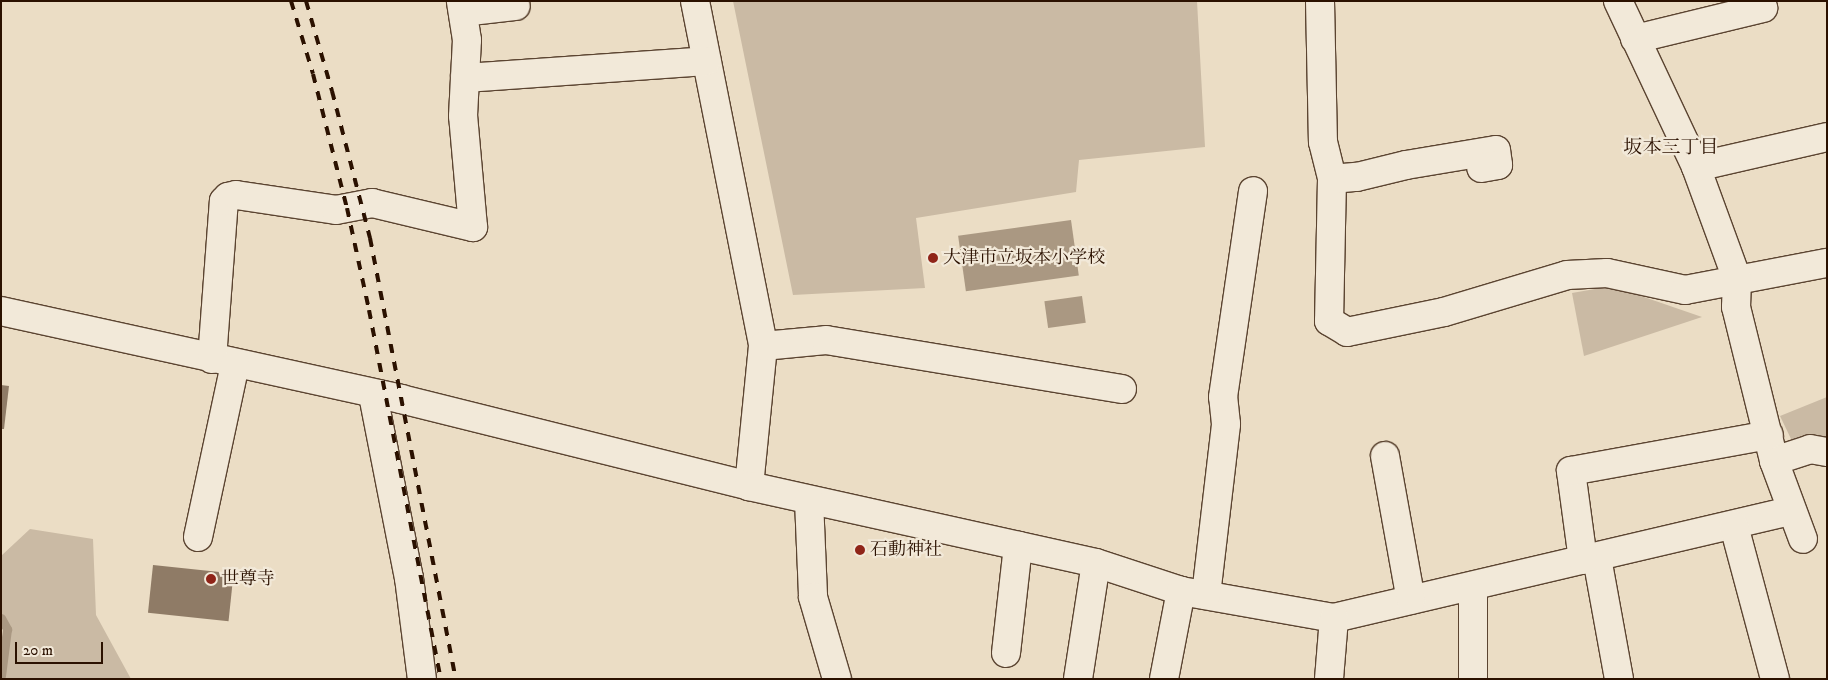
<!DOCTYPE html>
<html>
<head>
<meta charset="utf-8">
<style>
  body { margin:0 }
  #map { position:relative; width:1828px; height:680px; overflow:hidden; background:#ebddc5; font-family:"IM FELL DW Pica","Noto Serif JP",serif }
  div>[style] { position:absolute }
  .green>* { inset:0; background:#cabaa4 }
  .water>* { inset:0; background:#aa9882; transform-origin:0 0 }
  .stream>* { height:9px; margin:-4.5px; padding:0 4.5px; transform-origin:4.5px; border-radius:4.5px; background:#aa9882 }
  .building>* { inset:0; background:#8f7b66; transform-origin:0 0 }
  .roads { filter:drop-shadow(1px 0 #5b4431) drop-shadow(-1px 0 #5b4431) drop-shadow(0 1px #5b4431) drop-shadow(0 -1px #5b4431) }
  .minor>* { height:28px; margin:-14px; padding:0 14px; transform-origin:14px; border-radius:14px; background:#f2e9d9 }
  .rail>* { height:4px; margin-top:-2px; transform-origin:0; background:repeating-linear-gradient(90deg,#2b1100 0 9px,transparent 0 18px) }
  .dots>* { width:14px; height:14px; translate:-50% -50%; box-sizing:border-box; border:2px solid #f2e9d9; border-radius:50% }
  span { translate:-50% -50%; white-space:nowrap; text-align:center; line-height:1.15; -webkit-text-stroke:4.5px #f2e9d9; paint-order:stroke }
  .poi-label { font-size:18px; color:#2b1100 }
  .left { translate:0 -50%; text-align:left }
  .neighbourhood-label { font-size:19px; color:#2b1100 }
  .frame { position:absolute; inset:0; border:2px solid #2b1100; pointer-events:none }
  .scale { position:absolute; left:15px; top:642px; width:88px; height:22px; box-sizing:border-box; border:2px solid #2b1100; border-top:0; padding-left:6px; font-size:15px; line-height:18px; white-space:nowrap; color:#2b1100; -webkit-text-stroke:4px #f2e9d9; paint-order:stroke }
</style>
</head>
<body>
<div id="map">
  <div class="green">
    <div style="clip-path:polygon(733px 1px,1197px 1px,1205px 147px,1079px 160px,1076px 192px,916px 218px,925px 288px,793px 295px)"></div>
    <div style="clip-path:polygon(1612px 286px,1702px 317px,1584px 356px,1572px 293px)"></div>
    <div style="clip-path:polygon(1827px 397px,1827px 440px,1793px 443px,1780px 416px)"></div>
    <div style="clip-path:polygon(30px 529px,93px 539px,96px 615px,131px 679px,5px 679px,7px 629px,1px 618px,1px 556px)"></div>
  </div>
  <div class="water">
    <div style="left:1071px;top:220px;width:56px;height:114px;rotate:82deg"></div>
    <div style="left:1082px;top:296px;width:27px;height:38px;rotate:82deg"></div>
  </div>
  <div class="stream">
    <div style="left:1px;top:618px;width:13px;rotate:61deg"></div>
    <div style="left:7px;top:629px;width:47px;rotate:97.3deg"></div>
  </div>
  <div class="building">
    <div style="clip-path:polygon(1px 385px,9px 386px,4px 429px,1px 429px)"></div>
    <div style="left:153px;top:565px;width:81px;height:48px;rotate:6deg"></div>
  </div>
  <div class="roads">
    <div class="minor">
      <div style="left:695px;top:1px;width:352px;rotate:78.8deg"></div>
      <div style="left:763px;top:346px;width:141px;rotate:95.7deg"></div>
      <div style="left:1320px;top:1px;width:141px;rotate:88.8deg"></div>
      <div style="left:1323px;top:142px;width:38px;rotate:76deg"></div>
      <div style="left:1332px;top:179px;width:142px;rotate:91.2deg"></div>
      <div style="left:1329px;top:321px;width:21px;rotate:31deg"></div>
      <div style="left:1347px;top:332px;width:99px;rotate:-11.7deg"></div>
      <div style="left:1444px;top:312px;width:128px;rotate:-16.7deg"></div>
      <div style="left:1567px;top:275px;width:40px;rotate:-2.9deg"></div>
      <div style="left:1607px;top:273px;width:80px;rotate:12.3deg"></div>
      <div style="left:1685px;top:290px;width:145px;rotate:-10.8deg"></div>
      <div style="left:1618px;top:1px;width:183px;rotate:64.8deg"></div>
      <div style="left:1696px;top:167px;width:119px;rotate:69.9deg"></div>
      <div style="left:1737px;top:279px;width:28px;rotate:92deg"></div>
      <div style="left:1736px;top:307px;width:159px;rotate:76.1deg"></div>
      <div style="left:1774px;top:461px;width:83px;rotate:69.6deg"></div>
      <div style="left:463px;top:12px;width:53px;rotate:-6.5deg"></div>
      <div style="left:1635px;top:39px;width:132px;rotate:-13.6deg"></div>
      <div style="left:465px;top:78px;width:242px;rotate:-4deg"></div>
      <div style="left:1696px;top:167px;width:134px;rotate:-12.9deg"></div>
      <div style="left:1332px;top:179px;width:25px;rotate:-5deg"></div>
      <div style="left:1357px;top:177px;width:50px;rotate:-13.8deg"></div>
      <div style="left:1406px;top:165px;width:91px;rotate:-9.5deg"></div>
      <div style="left:1496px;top:150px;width:15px;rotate:82deg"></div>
      <div style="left:1498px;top:165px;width:17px;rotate:170deg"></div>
      <div style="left:1px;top:311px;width:410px;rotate:12.4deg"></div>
      <div style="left:401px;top:399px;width:359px;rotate:14deg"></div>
      <div style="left:749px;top:486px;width:355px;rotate:12.5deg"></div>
      <div style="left:1096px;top:563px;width:89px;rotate:18.2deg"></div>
      <div style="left:1181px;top:591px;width:155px;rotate:10deg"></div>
      <div style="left:1334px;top:618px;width:469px;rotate:-13.2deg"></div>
      <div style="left:763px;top:346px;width:63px;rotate:-5.4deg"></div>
      <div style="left:826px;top:340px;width:300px;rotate:9.4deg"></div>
      <div style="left:212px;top:359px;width:158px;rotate:-85.7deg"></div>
      <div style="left:224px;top:201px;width:6px;rotate:-45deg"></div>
      <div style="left:228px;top:197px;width:8px;rotate:-14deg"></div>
      <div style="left:236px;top:195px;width:101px;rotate:8.5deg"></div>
      <div style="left:336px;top:210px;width:37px;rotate:-11deg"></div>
      <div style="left:372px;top:203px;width:104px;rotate:13.4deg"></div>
      <div style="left:473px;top:227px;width:111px;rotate:-95.1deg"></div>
      <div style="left:463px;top:116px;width:76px;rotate:-87deg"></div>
      <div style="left:467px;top:40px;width:39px;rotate:-99deg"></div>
      <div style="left:373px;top:395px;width:187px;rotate:78.9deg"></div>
      <div style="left:409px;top:578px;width:102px;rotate:82.7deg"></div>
      <div style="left:1385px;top:456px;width:146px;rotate:79.8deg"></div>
      <div style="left:1774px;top:461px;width:38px;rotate:-18deg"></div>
      <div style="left:1810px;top:449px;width:17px;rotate:10deg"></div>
      <div style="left:809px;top:500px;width:97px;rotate:87.6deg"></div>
      <div style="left:813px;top:597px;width:85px;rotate:73.7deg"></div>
      <div style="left:1734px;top:526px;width:158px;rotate:75deg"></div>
      <div style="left:198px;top:537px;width:177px;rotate:-77.9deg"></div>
      <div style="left:1597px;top:558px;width:123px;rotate:79.7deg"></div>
      <div style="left:1583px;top:560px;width:90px;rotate:-97.7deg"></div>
      <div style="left:1571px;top:471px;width:201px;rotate:-10.3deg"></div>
      <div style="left:1206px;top:595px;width:172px;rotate:-83.3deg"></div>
      <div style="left:1226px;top:424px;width:27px;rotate:-96deg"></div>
      <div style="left:1223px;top:397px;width:208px;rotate:-81.7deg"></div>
      <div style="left:1006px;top:653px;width:108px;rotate:-83.6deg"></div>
      <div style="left:1078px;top:679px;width:117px;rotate:-81.2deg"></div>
      <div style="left:1164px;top:679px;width:90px;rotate:-79.1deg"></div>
      <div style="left:1329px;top:679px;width:61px;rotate:-85.3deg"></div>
      <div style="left:1473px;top:679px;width:92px;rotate:-90deg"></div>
    </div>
  </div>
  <div class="rail">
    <div style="left:291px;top:1px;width:76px;rotate:73.2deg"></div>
    <div style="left:313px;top:74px;width:138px;rotate:75.8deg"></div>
    <div style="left:347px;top:208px;width:104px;rotate:77.8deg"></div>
    <div style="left:369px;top:310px;width:376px;rotate:79deg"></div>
    <div style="left:306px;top:1px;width:94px;rotate:73.9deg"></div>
    <div style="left:332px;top:91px;width:152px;rotate:75.5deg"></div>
    <div style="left:370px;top:238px;width:449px;rotate:79deg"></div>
  </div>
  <div class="dots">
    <div style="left:933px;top:258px;background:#8f2418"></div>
    <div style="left:860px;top:550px;background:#8f2418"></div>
    <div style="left:211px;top:579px;background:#8f2418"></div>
  </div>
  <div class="poi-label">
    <span class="left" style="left:943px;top:258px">大津市立坂本小学校</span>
    <span class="left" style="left:870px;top:550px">石動神社</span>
    <span class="left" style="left:221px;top:579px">世尊寺</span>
  </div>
  <div class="neighbourhood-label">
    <span style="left:1671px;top:148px">坂本三丁目</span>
  </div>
  <div class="frame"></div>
  <div class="scale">20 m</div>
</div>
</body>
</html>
